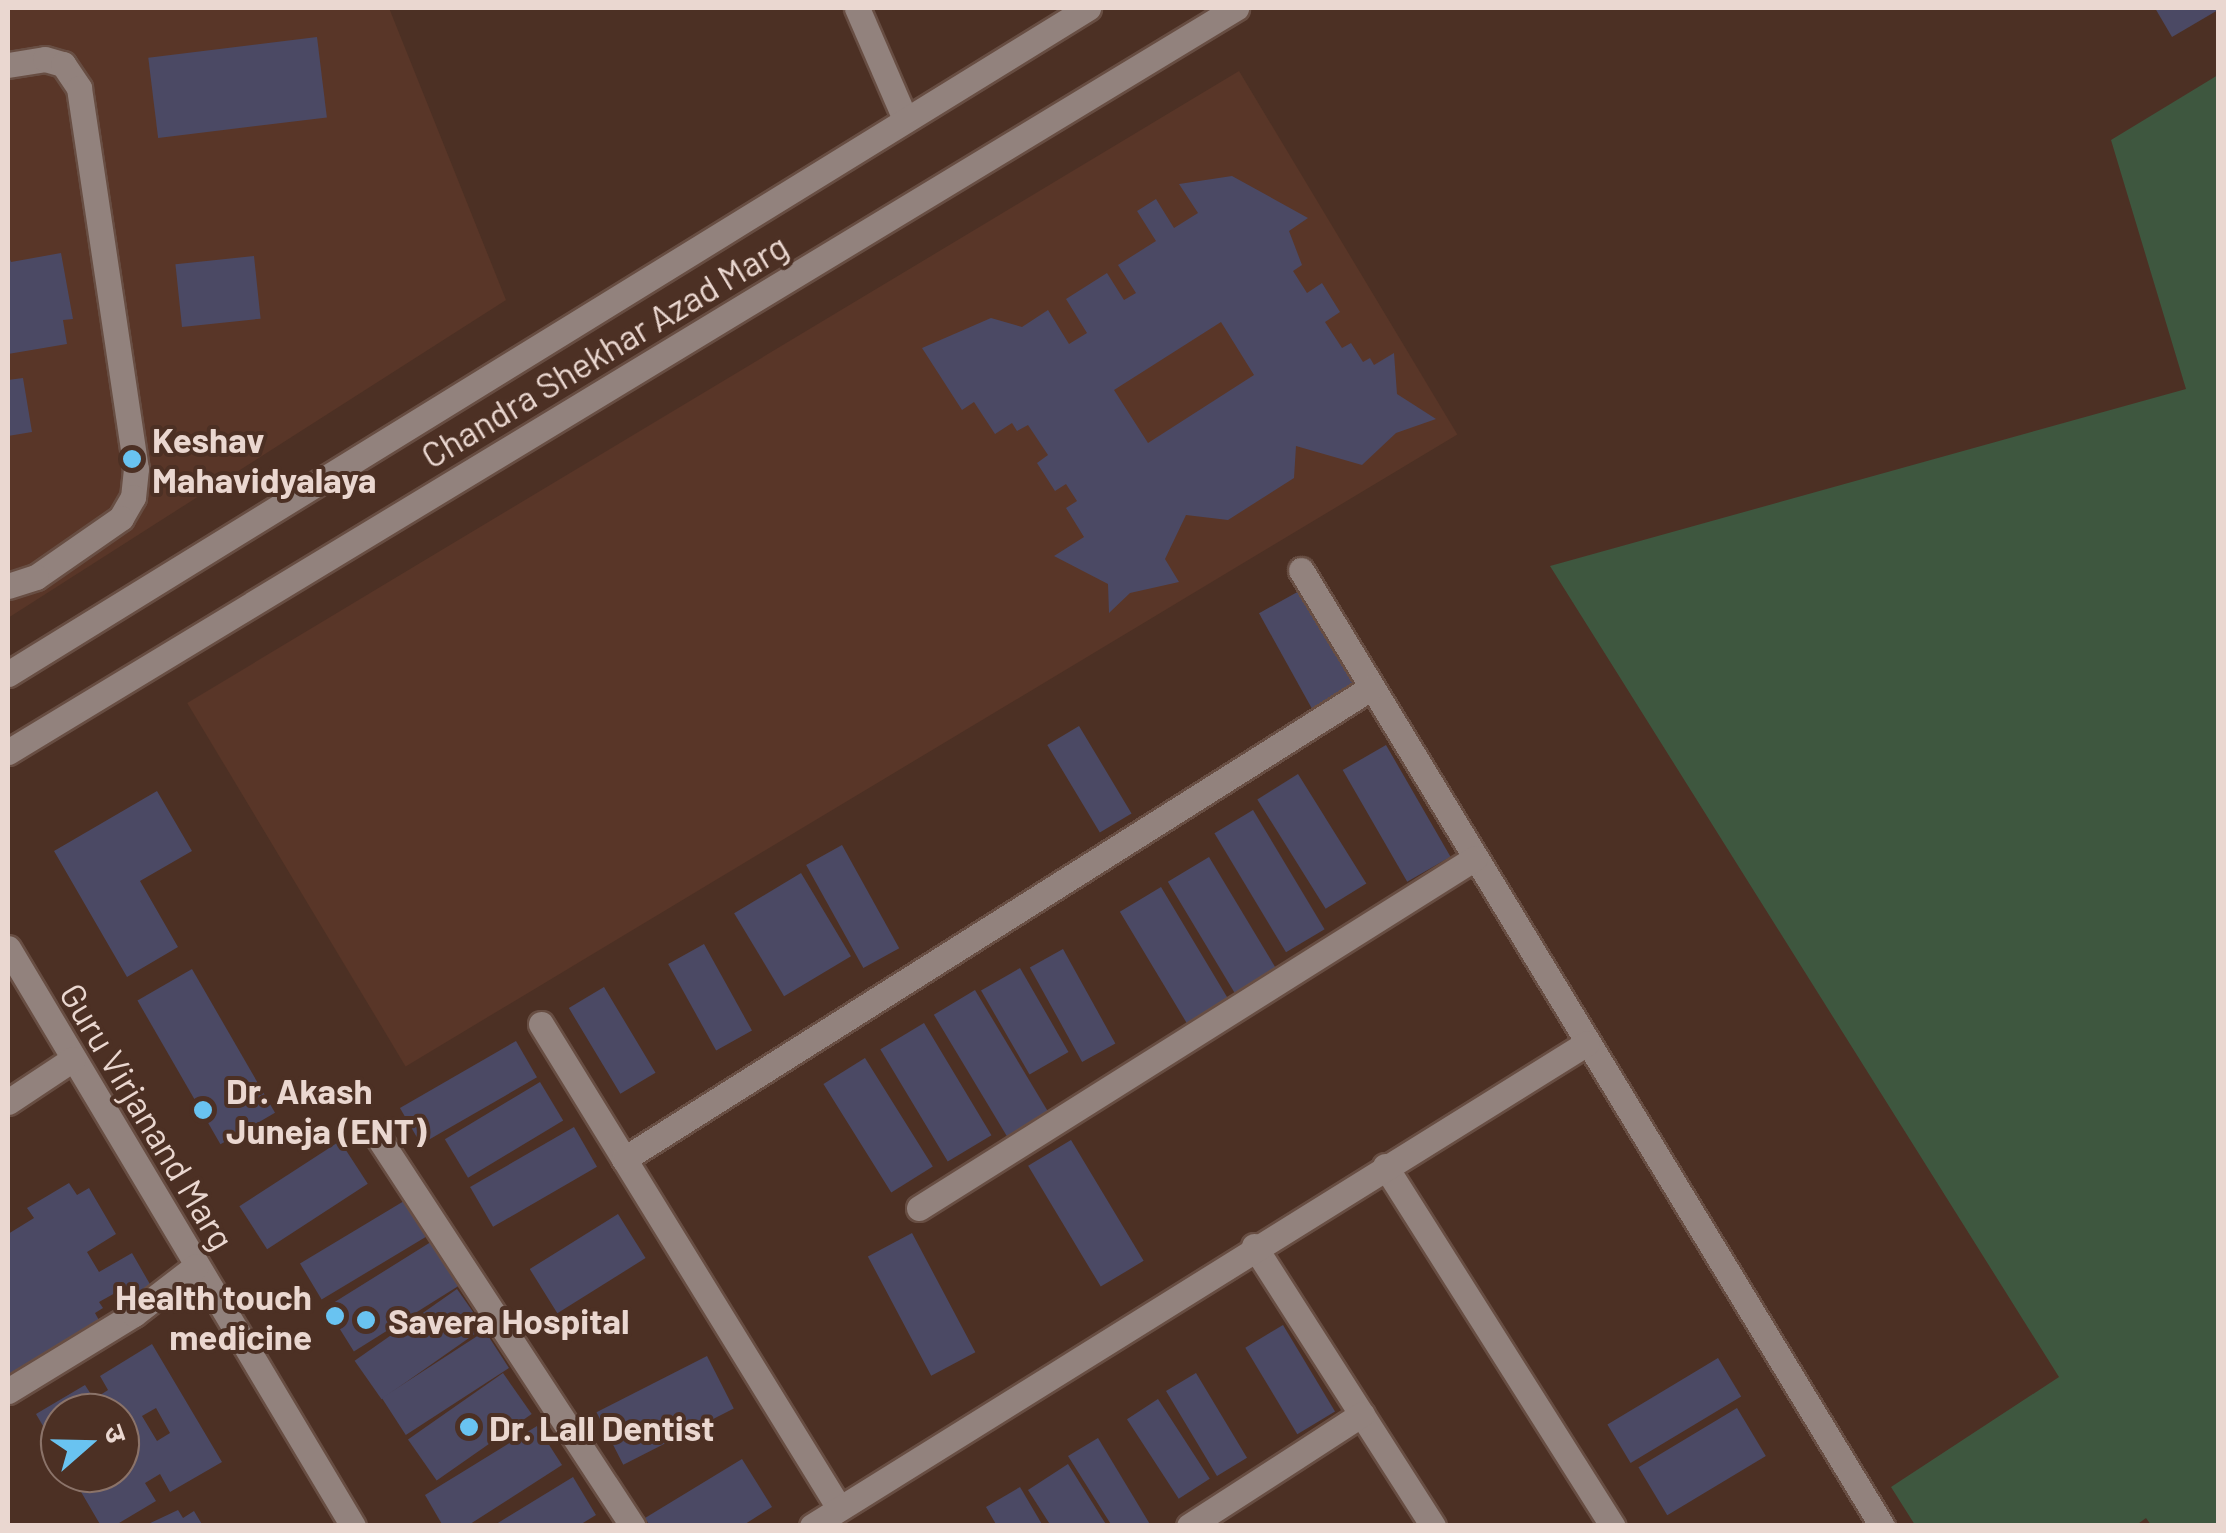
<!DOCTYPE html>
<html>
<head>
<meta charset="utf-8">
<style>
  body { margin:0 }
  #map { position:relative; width:2226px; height:1533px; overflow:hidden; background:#4c3024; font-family:Barlow,"Noto Sans Devanagari",sans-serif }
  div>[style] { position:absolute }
  .built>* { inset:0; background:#593628; transform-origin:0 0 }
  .green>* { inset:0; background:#3e573f }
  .building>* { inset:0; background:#4b4964; transform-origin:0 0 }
  .roads { filter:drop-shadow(2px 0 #684e43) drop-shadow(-2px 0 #684e43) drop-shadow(0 2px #684e43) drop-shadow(0 -2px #684e43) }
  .minor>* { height:25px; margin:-12.5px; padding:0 12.5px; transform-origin:12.5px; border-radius:12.5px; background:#92827d }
  .dots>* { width:28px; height:28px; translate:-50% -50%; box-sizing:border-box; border:5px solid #4c3024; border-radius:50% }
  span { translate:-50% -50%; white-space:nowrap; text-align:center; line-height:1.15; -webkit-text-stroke:8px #4c3024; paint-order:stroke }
  .street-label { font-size:35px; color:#ead7d0 }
  .poi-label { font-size:35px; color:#ead7d0; font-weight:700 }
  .left { translate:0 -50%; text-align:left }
  .right { translate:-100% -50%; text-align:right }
  .frame { position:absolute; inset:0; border:10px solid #ead7d0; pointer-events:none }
  .north { position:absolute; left:40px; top:1393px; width:100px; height:100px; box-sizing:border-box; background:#4c3024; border:2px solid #8b7369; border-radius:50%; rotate:70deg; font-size:28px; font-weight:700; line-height:40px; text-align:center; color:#ead7d0 }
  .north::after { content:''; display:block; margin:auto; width:35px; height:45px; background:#69c3f1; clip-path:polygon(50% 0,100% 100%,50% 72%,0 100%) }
</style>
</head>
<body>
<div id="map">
  <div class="built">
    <div style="clip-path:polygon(8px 8px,389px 8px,506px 300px,8px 618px)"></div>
    <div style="left:1239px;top:71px;width:424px;height:1227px;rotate:59deg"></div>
  </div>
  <div class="green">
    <div style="clip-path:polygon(2218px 75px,2218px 1525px,2151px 1525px,2146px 1518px,2135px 1526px,1915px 1525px,1891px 1487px,2059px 1377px,1550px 566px,2186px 389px,2111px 140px)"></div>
  </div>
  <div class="building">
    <div style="clip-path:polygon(2155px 8px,2218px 8px,2218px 10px,2172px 37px)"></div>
    <div style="left:317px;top:37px;width:81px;height:170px;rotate:83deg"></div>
    <div style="clip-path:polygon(evenodd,1232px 176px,1308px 218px,1289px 231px,1302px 265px,1293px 271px,1307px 293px,1322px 283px,1340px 312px,1325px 322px,1342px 348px,1351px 343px,1363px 362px,1370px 358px,1374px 365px,1394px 353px,1397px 394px,1436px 419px,1396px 433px,1362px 465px,1296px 446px,1294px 478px,1228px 520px,1186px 515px,1165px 559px,1179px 582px,1130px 593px,1109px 613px,1108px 584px,1054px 556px,1084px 537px,1066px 508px,1077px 501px,1066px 484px,1055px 491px,1037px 463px,1048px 455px,1028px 425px,1017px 431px,1012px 423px,995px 434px,974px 402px,962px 410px,922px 348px,991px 318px,1022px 327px,1048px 310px,1069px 344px,1087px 333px,1066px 299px,1107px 273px,1124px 300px,1136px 293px,1118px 265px,1156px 241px,1137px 211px,1156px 199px,1174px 228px,1198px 213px,1179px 184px,1232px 176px,1221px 322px,1254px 375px,1148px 443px,1114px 390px,1221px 322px)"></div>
    <div style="clip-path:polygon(61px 253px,73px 319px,63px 320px,67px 344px,8px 354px,8px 254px,11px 262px)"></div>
    <div style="left:254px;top:256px;width:63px;height:79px;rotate:84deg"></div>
    <div style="clip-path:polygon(23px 378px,32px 432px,8px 436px,8px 380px)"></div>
    <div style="left:1301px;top:590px;width:113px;height:48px;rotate:61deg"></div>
    <div style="left:1079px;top:726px;width:102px;height:37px;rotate:59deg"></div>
    <div style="left:1386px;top:745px;width:129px;height:50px;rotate:60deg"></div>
    <div style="left:1298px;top:774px;width:129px;height:48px;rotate:58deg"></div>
    <div style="clip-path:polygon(157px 791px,192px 851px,140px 881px,178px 947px,127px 977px,54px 851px)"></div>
    <div style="left:1253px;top:810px;width:139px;height:45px;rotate:59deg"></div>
    <div style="left:842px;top:845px;width:118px;height:41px;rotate:61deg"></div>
    <div style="left:1209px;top:857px;width:131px;height:48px;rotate:59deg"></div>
    <div style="left:801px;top:873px;width:97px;height:78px;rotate:59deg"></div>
    <div style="left:1161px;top:887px;width:137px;height:48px;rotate:59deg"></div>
    <div style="left:704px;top:944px;width:99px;height:41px;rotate:61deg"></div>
    <div style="left:1063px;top:949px;width:108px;height:38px;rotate:61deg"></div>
    <div style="left:1020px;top:968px;width:97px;height:45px;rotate:60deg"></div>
    <div style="left:192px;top:969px;width:166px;height:63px;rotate:60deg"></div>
    <div style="left:604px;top:987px;width:100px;height:41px;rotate:59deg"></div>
    <div style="left:975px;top:990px;width:146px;height:48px;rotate:59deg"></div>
    <div style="left:924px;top:1023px;width:131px;height:51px;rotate:59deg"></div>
    <div style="left:516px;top:1041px;width:42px;height:134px;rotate:60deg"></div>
    <div style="left:865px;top:1058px;width:128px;height:49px;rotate:58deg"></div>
    <div style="left:540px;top:1082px;width:45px;height:111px;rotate:59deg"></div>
    <div style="left:574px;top:1127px;width:46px;height:120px;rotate:60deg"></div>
    <div style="left:1071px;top:1140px;width:141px;height:50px;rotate:59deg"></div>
    <div style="left:340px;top:1141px;width:51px;height:120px;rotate:57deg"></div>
    <div style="clip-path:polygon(69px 1183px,77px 1195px,89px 1188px,116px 1234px,87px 1252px,99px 1272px,132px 1253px,151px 1286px,139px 1293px,133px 1283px,99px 1302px,103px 1308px,95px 1313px,100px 1322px,8px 1377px,8px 1234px,34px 1218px,27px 1208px)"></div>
    <div style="left:414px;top:1195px;width:42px;height:133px;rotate:59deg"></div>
    <div style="left:618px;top:1214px;width:52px;height:104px;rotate:58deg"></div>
    <div style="left:912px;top:1233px;width:135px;height:50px;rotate:62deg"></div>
    <div style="left:434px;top:1240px;width:52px;height:127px;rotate:58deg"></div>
    <div style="left:457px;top:1289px;width:47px;height:125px;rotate:55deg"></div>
    <div style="left:1283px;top:1325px;width:101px;height:44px;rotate:59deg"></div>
    <div style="left:485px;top:1331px;width:44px;height:123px;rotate:57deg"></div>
    <div style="clip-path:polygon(evenodd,152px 1344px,222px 1462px,170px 1492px,160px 1474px,145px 1483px,156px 1501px,114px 1526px,101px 1526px,70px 1473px,120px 1473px,120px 1413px,60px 1413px,60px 1455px,36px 1414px,85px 1385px,94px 1399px,108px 1390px,100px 1376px,152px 1344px,156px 1408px,170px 1433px,157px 1441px,142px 1416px,156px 1408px)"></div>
    <div style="left:707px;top:1356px;width:59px;height:124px;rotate:63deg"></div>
    <div style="left:1718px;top:1358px;width:45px;height:129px;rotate:59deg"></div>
    <div style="left:503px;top:1373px;width:50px;height:116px;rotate:55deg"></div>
    <div style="left:1196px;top:1373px;width:99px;height:35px;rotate:59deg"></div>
    <div style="left:1158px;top:1399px;width:95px;height:37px;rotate:57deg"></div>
    <div style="left:1737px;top:1408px;width:56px;height:115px;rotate:59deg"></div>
    <div style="clip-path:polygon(537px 1426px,562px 1465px,467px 1526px,443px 1526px,425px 1495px)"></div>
    <div style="clip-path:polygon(1098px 1438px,1151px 1526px,1112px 1526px,1068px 1456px)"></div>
    <div style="clip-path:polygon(742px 1459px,772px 1507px,742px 1526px,650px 1526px,645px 1518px)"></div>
    <div style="clip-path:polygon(1068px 1464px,1107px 1526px,1051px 1526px,1028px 1490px)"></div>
    <div style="clip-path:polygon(573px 1477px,596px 1515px,578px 1526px,493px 1526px)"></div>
    <div style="clip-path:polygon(1020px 1487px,1043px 1526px,997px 1526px,986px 1507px)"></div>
    <div style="clip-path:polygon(178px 1510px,183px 1518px,194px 1511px,203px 1526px,144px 1526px)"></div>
  </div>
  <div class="roads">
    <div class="minor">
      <div style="left:857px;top:8px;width:121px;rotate:66.6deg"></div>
      <div style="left:8px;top:65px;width:37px;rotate:-9deg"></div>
      <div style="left:45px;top:59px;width:19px;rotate:16deg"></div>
      <div style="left:63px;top:64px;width:29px;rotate:56deg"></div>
      <div style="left:79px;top:88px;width:385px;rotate:81.5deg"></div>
      <div style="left:136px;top:469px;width:28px;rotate:96deg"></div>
      <div style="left:133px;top:497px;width:24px;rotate:120deg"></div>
      <div style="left:121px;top:518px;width:103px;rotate:145.2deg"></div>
      <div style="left:36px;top:577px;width:29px;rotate:162deg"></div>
      <div style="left:1301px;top:570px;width:1119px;rotate:58.71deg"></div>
      <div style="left:8px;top:674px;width:1269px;rotate:-31.66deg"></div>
      <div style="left:8px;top:752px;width:1436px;rotate:-31.21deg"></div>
      <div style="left:8px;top:948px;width:673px;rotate:59.17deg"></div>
      <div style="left:541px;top:1024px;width:568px;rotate:58.38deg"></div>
      <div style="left:8px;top:1102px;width:78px;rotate:-33.5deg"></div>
      <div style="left:378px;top:1137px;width:465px;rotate:56.8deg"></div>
      <div style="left:624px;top:1159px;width:884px;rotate:-32.25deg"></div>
      <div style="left:1385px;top:1166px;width:426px;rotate:57.7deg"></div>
      <div style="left:919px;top:1208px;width:657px;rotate:-32.19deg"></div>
      <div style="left:1254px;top:1246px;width:332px;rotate:57.4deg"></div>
      <div style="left:8px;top:1391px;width:148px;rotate:-31.4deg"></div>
      <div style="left:134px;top:1314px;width:78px;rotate:-37.7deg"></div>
      <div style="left:812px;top:1526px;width:913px;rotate:-31.93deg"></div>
      <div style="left:1189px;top:1526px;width:206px;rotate:-32.9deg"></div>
    </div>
  </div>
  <div class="dots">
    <div style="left:132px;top:459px;background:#69c3f1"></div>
    <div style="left:203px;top:1110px;background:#69c3f1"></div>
    <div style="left:335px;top:1316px;background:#69c3f1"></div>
    <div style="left:366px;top:1320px;background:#69c3f1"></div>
    <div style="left:469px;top:1427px;background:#69c3f1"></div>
  </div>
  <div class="street-label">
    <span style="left:604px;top:350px;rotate:-31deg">Chandra Shekhar Azad Marg</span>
    <span style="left:148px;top:1116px;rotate:59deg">Guru Virjanand Marg</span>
  </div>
  <div class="poi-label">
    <span class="left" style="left:152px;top:459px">Keshav<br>Mahavidyalaya</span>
    <span class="left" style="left:226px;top:1110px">Dr. Akash<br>Juneja (ENT)</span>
    <span class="right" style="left:312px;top:1316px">Health touch<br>medicine</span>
    <span class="left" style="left:388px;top:1320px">Savera Hospital</span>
    <span class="left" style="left:489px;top:1427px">Dr. Lall Dentist</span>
  </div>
  <div class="frame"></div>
  <div class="north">उ</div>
</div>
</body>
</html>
